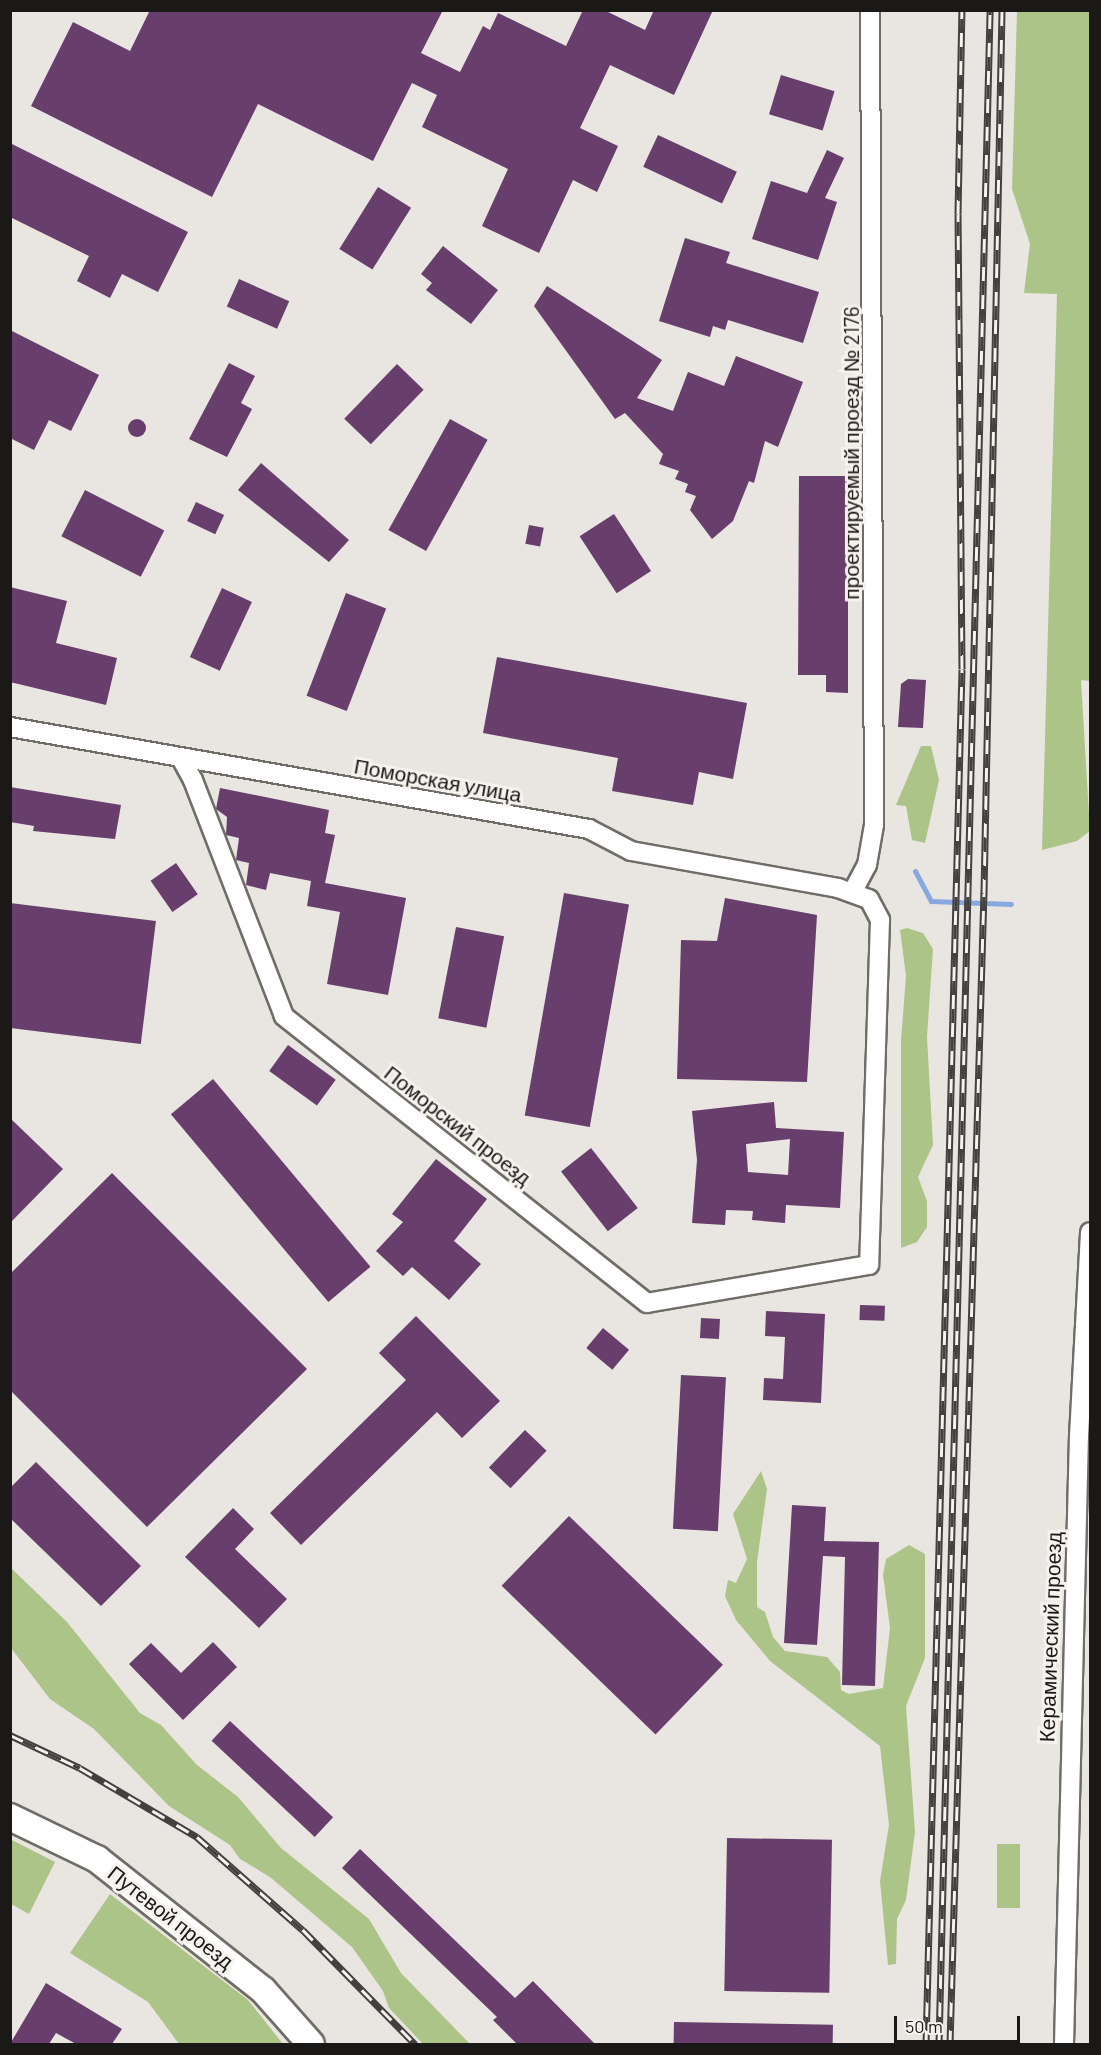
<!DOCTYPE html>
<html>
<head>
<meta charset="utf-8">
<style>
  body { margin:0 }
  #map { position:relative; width:1101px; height:2055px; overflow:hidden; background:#e9e5e0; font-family:Barlow,sans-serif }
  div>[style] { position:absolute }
  .green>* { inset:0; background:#adc489; transform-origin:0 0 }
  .stream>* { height:5px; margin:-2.5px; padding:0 2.5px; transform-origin:2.5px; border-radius:2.5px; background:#87a9df }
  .building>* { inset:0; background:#673e6c; transform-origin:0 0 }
  .round { border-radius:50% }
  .roads { filter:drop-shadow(2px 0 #706d68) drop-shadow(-2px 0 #706d68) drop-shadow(0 2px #706d68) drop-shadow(0 -2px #706d68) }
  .street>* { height:18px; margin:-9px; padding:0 9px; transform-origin:9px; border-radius:9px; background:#fff }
  .secondary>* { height:26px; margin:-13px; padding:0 13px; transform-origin:13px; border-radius:13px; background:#fff }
  .rail>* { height:7px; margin-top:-3.5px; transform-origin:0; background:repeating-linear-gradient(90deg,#f6f2ed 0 14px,#43413f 0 28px); box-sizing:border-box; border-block:2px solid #43413f }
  span { translate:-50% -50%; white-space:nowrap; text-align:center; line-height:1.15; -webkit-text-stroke:6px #f6f2ed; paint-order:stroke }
  .street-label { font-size:21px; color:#1a1917 }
  .frame { position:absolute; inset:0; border:12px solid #1a1917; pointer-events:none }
  .scale { position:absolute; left:894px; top:2016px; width:126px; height:27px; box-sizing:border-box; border:3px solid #1a1917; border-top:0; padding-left:8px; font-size:18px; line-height:21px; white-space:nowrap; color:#1a1917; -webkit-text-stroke:4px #f6f2ed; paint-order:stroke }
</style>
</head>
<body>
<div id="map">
  <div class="green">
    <div style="clip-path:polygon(1017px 11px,1090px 11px,1090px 681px,1081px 680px,1090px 831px,1077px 841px,1042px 850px,1057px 294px,1024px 293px,1030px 244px,1012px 189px)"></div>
    <div style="clip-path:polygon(921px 746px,931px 746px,939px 780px,925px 843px,912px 840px,906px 806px,896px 805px)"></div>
    <div style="clip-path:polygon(907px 928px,923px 933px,933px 949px,927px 1037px,933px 1145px,918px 1177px,927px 1201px,927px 1227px,917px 1242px,901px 1248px,901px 1040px,906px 976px,900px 930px)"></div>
    <div style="clip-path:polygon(761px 1471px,767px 1489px,757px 1562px,757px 1607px,765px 1612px,773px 1637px,785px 1651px,827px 1657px,840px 1672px,841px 1690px,849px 1694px,883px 1688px,890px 1628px,883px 1575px,886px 1559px,909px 1545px,925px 1554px,925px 1658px,906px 1706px,915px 1832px,906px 1900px,897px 1919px,896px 1964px,888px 1965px,880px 1881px,889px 1825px,880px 1746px,770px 1661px,736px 1620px,725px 1596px,728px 1580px,736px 1583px,747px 1559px,733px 1514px)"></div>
    <div style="clip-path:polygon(11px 1568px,67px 1622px,140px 1713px,161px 1725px,197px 1765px,238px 1797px,281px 1848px,369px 1919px,401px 1973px,470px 2044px,423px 2044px,389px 2008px,383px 1991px,352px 1947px,270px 1877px,240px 1859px,230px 1845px,169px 1806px,94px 1729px,50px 1699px,11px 1648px)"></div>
    <div style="clip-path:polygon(10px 1839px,55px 1862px,29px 1914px,11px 1904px)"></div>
    <div style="left:997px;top:1844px;width:23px;height:64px"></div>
    <div style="clip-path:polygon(110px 1894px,248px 2000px,283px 2044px,179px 2044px,148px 2002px,70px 1953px)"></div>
  </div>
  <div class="stream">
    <div style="left:915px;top:871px;width:34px;rotate:62deg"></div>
    <div style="left:931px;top:901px;width:80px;rotate:2.1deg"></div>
  </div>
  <div class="building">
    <div style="clip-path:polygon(150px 10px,443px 10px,421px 53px,460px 72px,483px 26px,490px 30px,498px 13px,566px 46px,583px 10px,604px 10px,645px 30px,654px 10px,713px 10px,674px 95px,610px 65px,580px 128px,618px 146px,597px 192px,573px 180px,539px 253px,482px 226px,508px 169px,422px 127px,437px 95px,412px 83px,373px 161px,258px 104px,212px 197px,31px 106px,73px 22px,130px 51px)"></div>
    <div style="left:781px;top:75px;width:56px;height:41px;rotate:17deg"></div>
    <div style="left:658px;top:135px;width:87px;height:35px;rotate:25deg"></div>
    <div style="clip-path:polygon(10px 143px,188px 232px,158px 292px,122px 274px,110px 298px,77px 281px,89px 256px,10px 217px)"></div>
    <div style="clip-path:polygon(827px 150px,844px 158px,825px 198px,837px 202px,818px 260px,752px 239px,771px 181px,807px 193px)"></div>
    <div style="left:378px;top:187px;width:39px;height:73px;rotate:32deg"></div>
    <div style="clip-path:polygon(685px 238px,730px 252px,726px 263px,819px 292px,803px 343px,728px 320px,725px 330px,713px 326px,710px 337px,659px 321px)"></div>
    <div style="clip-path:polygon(443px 246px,498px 290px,471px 324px,426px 290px,432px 283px,421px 274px)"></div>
    <div style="left:239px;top:279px;width:55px;height:30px;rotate:24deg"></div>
    <div style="clip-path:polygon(547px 286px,662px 360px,637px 398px,673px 411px,688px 372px,724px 386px,736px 356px,803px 382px,778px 447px,765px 441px,754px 483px,749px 481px,733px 521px,712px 539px,690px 510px,696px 496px,685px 492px,688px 484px,675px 479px,679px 471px,659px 464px,663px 454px,625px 413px,615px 419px,534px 306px)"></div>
    <div style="clip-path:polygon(10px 330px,99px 375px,71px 431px,49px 420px,34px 450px,10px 438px)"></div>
    <div style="clip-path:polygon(229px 363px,255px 376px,241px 403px,252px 409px,227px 457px,189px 439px)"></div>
    <div style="left:397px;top:364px;width:37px;height:76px;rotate:44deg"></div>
    <div style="left:450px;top:419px;width:43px;height:127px;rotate:29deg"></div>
    <div class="round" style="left:128px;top:419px;width:18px;height:18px"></div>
    <div style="clip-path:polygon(261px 463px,349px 540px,329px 562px,238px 490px)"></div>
    <div style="clip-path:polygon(799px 476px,848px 476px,848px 693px,826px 692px,826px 675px,798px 675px)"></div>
    <div style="left:85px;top:490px;width:89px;height:52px;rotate:27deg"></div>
    <div style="left:196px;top:502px;width:31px;height:21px;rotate:25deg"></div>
    <div style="left:614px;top:514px;width:68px;height:41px;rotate:57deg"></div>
    <div style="left:529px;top:525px;width:15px;height:19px;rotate:11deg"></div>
    <div style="clip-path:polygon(10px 587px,67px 601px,56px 643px,117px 658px,106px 705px,10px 682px)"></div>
    <div style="left:222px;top:588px;width:33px;height:76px;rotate:25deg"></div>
    <div style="left:346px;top:593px;width:43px;height:110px;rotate:21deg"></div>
    <div style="clip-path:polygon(497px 657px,747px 703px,733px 779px,699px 772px,693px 805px,612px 791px,618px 758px,483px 733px)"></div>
    <div style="clip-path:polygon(908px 679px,926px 680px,923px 728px,898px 727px,901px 684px)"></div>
    <div style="clip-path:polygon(10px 787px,121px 805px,115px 839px,33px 831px,34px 826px,10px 822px)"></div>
    <div style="clip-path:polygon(220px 788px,329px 810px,325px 833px,335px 835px,325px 883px,406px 898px,388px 995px,327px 984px,340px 912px,307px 906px,311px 881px,270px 873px,266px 890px,246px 885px,249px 863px,236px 860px,239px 838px,226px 835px,227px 817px,216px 809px)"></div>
    <div style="left:176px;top:863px;width:38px;height:31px;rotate:55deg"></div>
    <div style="left:564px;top:893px;width:66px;height:226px;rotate:10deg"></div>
    <div style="clip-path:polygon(725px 898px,817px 915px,807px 1082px,677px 1079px,681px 940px,717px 941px)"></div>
    <div style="left:10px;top:903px;width:147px;height:124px;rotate:7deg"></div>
    <div style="left:456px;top:927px;width:49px;height:93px;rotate:11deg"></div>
    <div style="left:288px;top:1045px;width:59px;height:32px;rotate:36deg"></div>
    <div style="left:213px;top:1079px;width:245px;height:55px;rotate:50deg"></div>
    <div style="clip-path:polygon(evenodd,774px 1102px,776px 1128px,844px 1132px,840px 1208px,786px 1205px,785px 1223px,752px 1220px,753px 1211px,726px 1210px,725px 1225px,692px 1223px,697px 1160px,692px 1111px,774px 1102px,790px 1139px,788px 1175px,748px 1172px,746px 1144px,790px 1139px)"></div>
    <div style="clip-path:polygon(10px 1118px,63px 1169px,10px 1223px)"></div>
    <div style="left:591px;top:1148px;width:76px;height:38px;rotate:52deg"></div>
    <div style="clip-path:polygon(436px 1159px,487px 1199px,454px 1241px,481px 1264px,449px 1300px,412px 1267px,403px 1276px,376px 1251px,403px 1222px,392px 1214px)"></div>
    <div style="clip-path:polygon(112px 1173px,307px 1369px,147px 1527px,10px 1390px,10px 1274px)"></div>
    <div style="left:860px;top:1305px;width:25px;height:15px;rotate:2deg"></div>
    <div style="clip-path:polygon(766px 1311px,825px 1314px,821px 1403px,763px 1400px,764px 1378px,783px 1379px,785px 1337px,765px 1336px)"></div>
    <div style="clip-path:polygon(416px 1316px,500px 1401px,462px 1438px,437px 1412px,301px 1545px,270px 1513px,406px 1380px,379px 1353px)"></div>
    <div style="left:701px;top:1318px;width:19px;height:20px;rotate:3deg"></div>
    <div style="left:603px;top:1328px;width:34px;height:26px;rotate:40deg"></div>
    <div style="left:681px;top:1375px;width:45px;height:154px;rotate:3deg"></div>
    <div style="left:525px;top:1430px;width:30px;height:52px;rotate:44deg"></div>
    <div style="clip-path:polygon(36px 1462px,141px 1566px,101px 1606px,10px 1518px,10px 1488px)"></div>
    <div style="clip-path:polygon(792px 1505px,826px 1507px,824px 1541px,879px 1542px,875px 1686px,842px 1685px,845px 1557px,823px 1556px,817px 1645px,784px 1643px)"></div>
    <div style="clip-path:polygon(233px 1508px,254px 1529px,235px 1549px,287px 1599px,259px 1628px,185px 1557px)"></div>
    <div style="left:569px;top:1516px;width:214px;height:97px;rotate:44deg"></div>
    <div style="clip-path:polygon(213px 1642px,237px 1667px,183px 1720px,129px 1664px,151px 1643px,181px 1673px)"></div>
    <div style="left:230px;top:1721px;width:141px;height:27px;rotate:43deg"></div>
    <div style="left:727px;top:1838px;width:105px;height:153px;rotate:1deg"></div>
    <div style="clip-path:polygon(360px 1849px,515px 1998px,533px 1981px,595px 2044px,517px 2044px,493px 2020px,497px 2017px,342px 1868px)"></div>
    <div style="clip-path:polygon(46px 1983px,122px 2029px,112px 2044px,76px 2044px,56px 2033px,49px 2044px,10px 2044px)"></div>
    <div style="left:674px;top:2022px;width:159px;height:22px;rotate:1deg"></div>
  </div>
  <div class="roads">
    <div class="street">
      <div style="left:10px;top:727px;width:588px;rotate:9.99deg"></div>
      <div style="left:589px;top:829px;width:47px;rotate:27.6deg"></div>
      <div style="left:631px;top:851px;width:210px;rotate:10.1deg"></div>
      <div style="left:838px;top:888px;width:33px;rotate:20deg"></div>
      <div style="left:869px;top:899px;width:24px;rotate:62deg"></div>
      <div style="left:880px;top:920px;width:345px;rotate:91.8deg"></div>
      <div style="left:869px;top:1265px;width:225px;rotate:170.3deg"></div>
      <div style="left:647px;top:1303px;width:463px;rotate:-141.7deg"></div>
      <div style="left:284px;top:1016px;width:253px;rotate:-111.1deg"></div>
      <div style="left:193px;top:780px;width:26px;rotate:-119deg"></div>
      <div style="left:853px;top:891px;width:30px;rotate:-62deg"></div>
      <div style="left:867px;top:865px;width:41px;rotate:-80.1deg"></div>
      <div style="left:874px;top:825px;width:815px;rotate:-90.28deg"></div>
      <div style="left:1064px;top:2044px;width:608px;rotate:-88.59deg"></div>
      <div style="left:1079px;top:1436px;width:204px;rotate:-86.9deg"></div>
    </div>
    <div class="secondary">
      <div style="left:10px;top:1817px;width:97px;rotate:25.8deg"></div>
      <div style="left:97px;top:1859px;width:211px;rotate:38.3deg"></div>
      <div style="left:263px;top:1990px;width:72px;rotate:48.4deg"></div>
    </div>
  </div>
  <div class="rail">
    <div style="left:10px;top:1735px;width:77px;rotate:25.2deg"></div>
    <div style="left:80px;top:1768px;width:136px;rotate:30.5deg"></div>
    <div style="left:197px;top:1837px;width:141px;rotate:41.3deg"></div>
    <div style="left:303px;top:1930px;width:160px;rotate:45.5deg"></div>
    <div style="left:926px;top:2044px;width:1375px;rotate:-88.5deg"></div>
    <div style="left:962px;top:669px;width:455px;rotate:-90.5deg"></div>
    <div style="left:958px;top:214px;width:204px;rotate:-88.9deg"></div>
    <div style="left:939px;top:2044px;width:2035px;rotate:-88.56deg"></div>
    <div style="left:950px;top:2044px;width:1152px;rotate:-88.31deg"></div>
    <div style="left:984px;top:893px;width:883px;rotate:-88.83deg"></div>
  </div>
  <div class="street-label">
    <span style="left:851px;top:453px;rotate:-90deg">проектируемый проезд № 2176</span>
    <span style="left:438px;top:780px;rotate:10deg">Поморская улица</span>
    <span style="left:458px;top:1125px;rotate:38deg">Поморский проезд</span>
    <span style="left:1050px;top:1637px;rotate:-88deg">Керамический проезд</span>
    <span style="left:171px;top:1917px;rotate:38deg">Путевой проезд</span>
  </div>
  <div class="frame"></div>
  <div class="scale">50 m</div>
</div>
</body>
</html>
